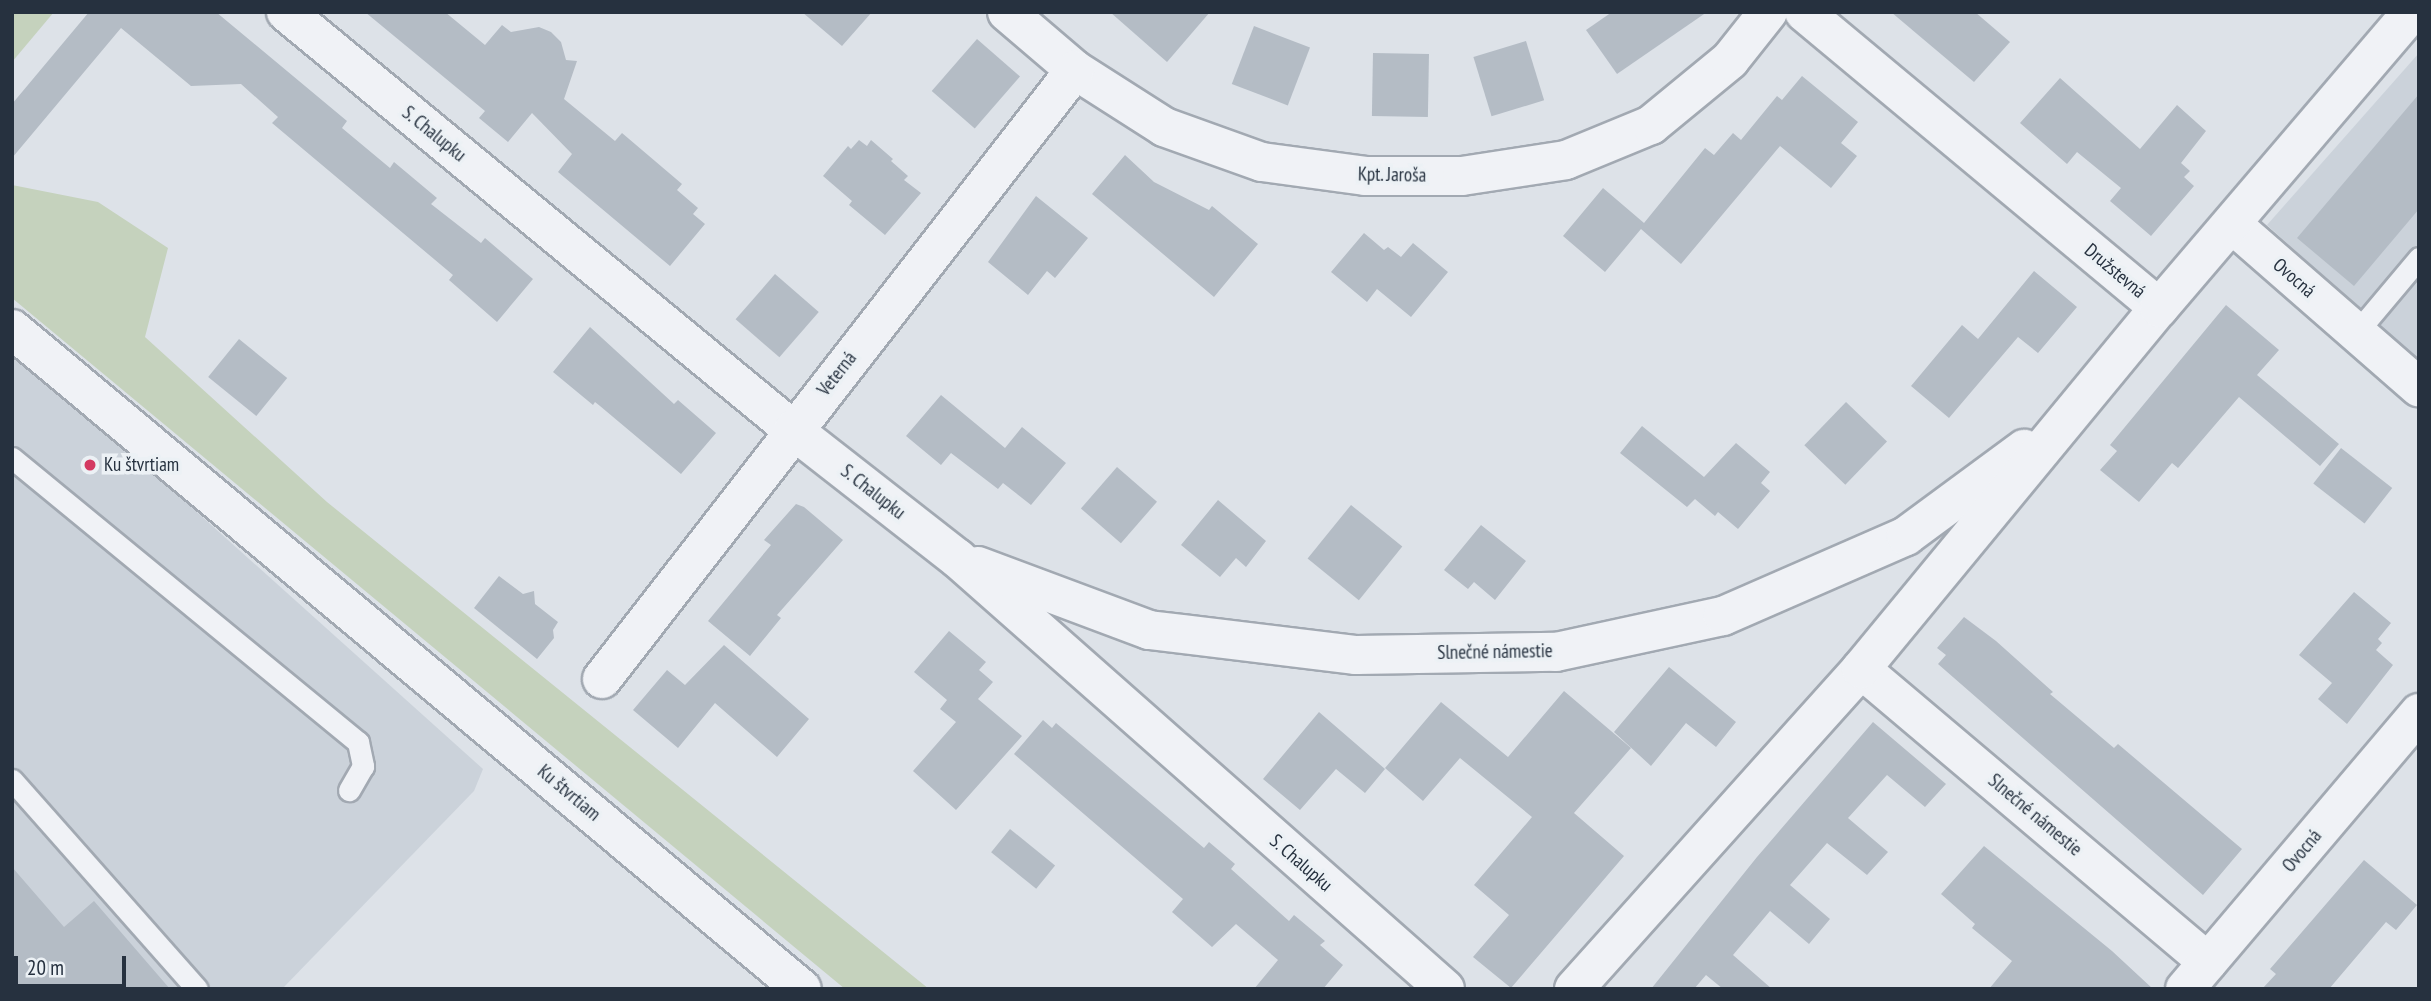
<!DOCTYPE html>
<html>
<head>
<meta charset="utf-8">
<style>
  body { margin:0 }
  #map { position:relative; width:2431px; height:1001px; overflow:hidden; background:#dde2e8; font-family:"PT Sans Narrow",sans-serif }
  div>[style] { position:absolute }
  .built>* { inset:0; background:#cbd2da }
  .green>* { inset:0; background:#c5d2bd }
  .building>* { inset:0; background:#b4bcc5; transform-origin:0 0 }
  .roads { filter:drop-shadow(2px 0 #a2a9b2) drop-shadow(-2px 0 #a2a9b2) drop-shadow(0 2px #a2a9b2) drop-shadow(0 -2px #a2a9b2) }
  .service>* { height:21px; margin:-10.5px; padding:0 10.5px; transform-origin:10.5px; border-radius:10.5px; background:#f0f2f6 }
  .minor>* { height:38px; margin:-19px; padding:0 19px; transform-origin:19px; border-radius:19px; background:#f0f2f6 }
  .tertiary>* { height:38px; margin:-19px; padding:0 19px; transform-origin:19px; border-radius:19px; background:#f0f2f6 }
  .dots>* { width:19px; height:19px; translate:-50% -50%; box-sizing:border-box; border:4px solid #ecf1f5; border-radius:50% }
  span { translate:-50% -50%; white-space:nowrap; text-align:center; line-height:1.15; -webkit-text-stroke:7px #ecf1f5; paint-order:stroke }
  .street-label { font-size:19px; color:#26313f }
  .poi-label { font-size:19px; color:#26313f }
  .left { translate:0 -50%; text-align:left }
  .frame { position:absolute; inset:0; border:14px solid #26313f; pointer-events:none }
  .scale { position:absolute; left:14px; top:956px; width:112px; height:32px; box-sizing:border-box; border:4px solid #26313f; border-top:0; padding-left:9px; font-size:21px; line-height:24px; white-space:nowrap; color:#26313f; -webkit-text-stroke:5px #ecf1f5; paint-order:stroke }
</style>
</head>
<body>
<div id="map">
  <div class="built">
    <div style="clip-path:polygon(2419px 53px,2419px 362px,2267px 225px)"></div>
    <div style="clip-path:polygon(12px 346px,483px 769px,474px 791px,282px 989px,12px 989px)"></div>
  </div>
  <div class="green">
    <div style="clip-path:polygon(12px 12px,54px 12px,12px 62px)"></div>
    <div style="clip-path:polygon(12px 185px,98px 202px,168px 248px,145px 337px,327px 502px,929px 989px,845px 989px,12px 298px)"></div>
  </div>
  <div class="building">
    <div style="clip-path:polygon(89px 12px,216px 12px,347px 121px,342px 128px,390px 168px,394px 162px,437px 198px,431px 204px,481px 243px,485px 238px,533px 279px,497px 322px,449px 280px,453px 275px,272px 123px,278px 117px,241px 84px,191px 86px,121px 28px,12px 158px,12px 104px)"></div>
    <div style="clip-path:polygon(365px 12px,445px 12px,485px 45px,502px 25px,511px 32px,539px 27px,551px 32px,561px 42px,566px 60px,577px 61px,564px 99px,615px 141px,622px 133px,682px 184px,677px 190px,698px 208px,693px 214px,705px 224px,670px 266px,558px 172px,572px 154px,532px 113px,508px 142px,479px 118px,485px 111px)"></div>
    <div style="clip-path:polygon(802px 12px,872px 12px,842px 46px)"></div>
    <div style="clip-path:polygon(1110px 12px,1210px 12px,1167px 62px)"></div>
    <div style="clip-path:polygon(1612px 12px,1707px 12px,1617px 74px,1586px 30px)"></div>
    <div style="clip-path:polygon(1891px 12px,1975px 12px,2010px 42px,1974px 82px)"></div>
    <div style="left:1254px;top:26px;width:60px;height:62px;rotate:21deg"></div>
    <div style="left:977px;top:39px;width:57px;height:69px;rotate:41deg"></div>
    <div style="left:1526px;top:41px;width:62px;height:55px;rotate:73deg"></div>
    <div style="left:1373px;top:53px;width:56px;height:63px;rotate:1deg"></div>
    <div style="clip-path:polygon(1802px 76px,1858px 122px,1841px 143px,1857px 156px,1831px 188px,1780px 146px,1681px 264px,1641px 229px,1605px 272px,1563px 236px,1603px 188px,1644px 223px,1705px 148px,1714px 155px,1733px 133px,1741px 140px,1777px 96px,1782px 100px)"></div>
    <div style="clip-path:polygon(2060px 78px,2140px 149px,2177px 105px,2206px 131px,2181px 163px,2190px 171px,2184px 177px,2194px 186px,2151px 236px,2110px 201px,2121px 188px,2077px 152px,2067px 164px,2020px 123px)"></div>
    <div style="clip-path:polygon(2419px 94px,2419px 209px,2354px 286px,2297px 238px)"></div>
    <div style="clip-path:polygon(859px 140px,867px 146px,871px 140px,893px 159px,891px 161px,908px 176px,904px 180px,921px 193px,885px 235px,849px 205px,852px 201px,823px 176px,848px 146px,851px 149px)"></div>
    <div style="clip-path:polygon(1125px 155px,1154px 182px,1209px 210px,1212px 206px,1258px 244px,1214px 297px,1092px 194px)"></div>
    <div style="clip-path:polygon(1036px 196px,1088px 238px,1055px 278px,1047px 271px,1028px 295px,988px 262px)"></div>
    <div style="clip-path:polygon(1364px 233px,1384px 250px,1388px 247px,1401px 257px,1413px 243px,1448px 272px,1411px 317px,1377px 289px,1367px 302px,1331px 272px)"></div>
    <div style="clip-path:polygon(2034px 271px,2077px 307px,2038px 353px,2018px 337px,1949px 418px,1911px 386px,1962px 325px,1978px 339px)"></div>
    <div style="left:775px;top:274px;width:58px;height:60px;rotate:41deg"></div>
    <div style="clip-path:polygon(2226px 305px,2279px 350px,2257px 375px,2339px 444px,2320px 466px,2239px 397px,2178px 468px,2172px 463px,2139px 502px,2100px 470px,2117px 451px,2110px 445px)"></div>
    <div style="clip-path:polygon(590px 327px,674px 404px,678px 400px,716px 433px,681px 474px,600px 406px,595px 402px,593px 405px,553px 372px)"></div>
    <div style="left:239px;top:339px;width:62px;height:49px;rotate:39deg"></div>
    <div style="clip-path:polygon(941px 395px,1005px 448px,1022px 427px,1066px 463px,1031px 505px,1003px 483px,998px 489px,951px 453px,941px 465px,906px 436px)"></div>
    <div style="left:1846px;top:402px;width:57px;height:60px;rotate:44deg"></div>
    <div style="clip-path:polygon(1642px 426px,1704px 477px,1736px 443px,1770px 472px,1761px 483px,1770px 491px,1738px 529px,1718px 512px,1715px 516px,1695px 499px,1687px 507px,1620px 453px)"></div>
    <div style="left:2341px;top:448px;width:65px;height:45px;rotate:38deg"></div>
    <div style="left:1117px;top:467px;width:53px;height:55px;rotate:41deg"></div>
    <div style="clip-path:polygon(1218px 500px,1266px 541px,1246px 567px,1236px 558px,1220px 577px,1181px 545px)"></div>
    <div style="clip-path:polygon(796px 504px,804px 507px,843px 540px,777px 615px,781px 618px,750px 656px,708px 621px,771px 545px,764px 540px)"></div>
    <div style="left:1351px;top:505px;width:66px;height:69px;rotate:39deg"></div>
    <div style="clip-path:polygon(1481px 525px,1526px 561px,1495px 600px,1474px 582px,1468px 589px,1444px 570px)"></div>
    <div style="clip-path:polygon(499px 576px,523px 594px,534px 591px,535px 604px,558px 622px,553px 630px,554px 638px,537px 659px,474px 608px)"></div>
    <div style="clip-path:polygon(2354px 592px,2391px 623px,2378px 639px,2382px 643px,2376px 650px,2393px 665px,2347px 724px,2318px 699px,2332px 683px,2299px 655px)"></div>
    <div style="clip-path:polygon(1964px 617px,1996px 641px,2053px 692px,2050px 694px,2114px 748px,2118px 744px,2242px 849px,2203px 895px,1938px 664px,1946px 655px,1937px 648px)"></div>
    <div style="clip-path:polygon(949px 631px,986px 662px,979px 670px,993px 682px,978px 699px,1022px 736px,956px 810px,913px 771px,956px 722px,940px 709px,947px 700px,914px 672px)"></div>
    <div style="clip-path:polygon(724px 645px,809px 719px,777px 757px,715px 703px,678px 748px,633px 710px,667px 670px,685px 685px)"></div>
    <div style="clip-path:polygon(1669px 667px,1736px 722px,1716px 747px,1686px 723px,1651px 766px,1614px 732px)"></div>
    <div style="clip-path:polygon(1564px 691px,1631px 748px,1574px 813px,1624px 856px,1511px 988px,1473px 957px,1509px 915px,1474px 885px,1532px 817px,1460px 758px,1423px 801px,1385px 768px,1441px 702px,1508px 757px)"></div>
    <div style="clip-path:polygon(1319px 712px,1385px 769px,1365px 793px,1336px 769px,1300px 810px,1263px 779px)"></div>
    <div style="clip-path:polygon(1043px 720px,1052px 728px,1056px 723px,1204px 848px,1209px 842px,1235px 864px,1231px 869px,1289px 921px,1294px 915px,1325px 941px,1320px 945px,1343px 965px,1323px 989px,1254px 989px,1278px 960px,1236px 924px,1212px 947px,1172px 912px,1183px 899px,1014px 754px)"></div>
    <div style="clip-path:polygon(1873px 722px,1946px 784px,1925px 807px,1887px 775px,1848px 818px,1888px 852px,1867px 875px,1827px 843px,1790px 885px,1830px 919px,1809px 944px,1770px 911px,1733px 955px,1772px 989px,1723px 989px,1706px 975px,1694px 989px,1651px 989px,1757px 857px)"></div>
    <div style="left:1010px;top:829px;width:58px;height:30px;rotate:39deg"></div>
    <div style="clip-path:polygon(1984px 846px,2112px 951px,2153px 989px,1989px 989px,2012px 961px,1972px 928px,1975px 924px,1941px 894px)"></div>
    <div style="clip-path:polygon(2364px 860px,2417px 905px,2396px 930px,2386px 922px,2329px 989px,2262px 989px,2276px 974px,2270px 969px)"></div>
    <div style="clip-path:polygon(12px 867px,64px 927px,94px 901px,170px 989px,12px 989px)"></div>
  </div>
  <div class="roads">
    <div class="service">
      <div style="left:2356px;top:333px;width:98px;rotate:-50deg"></div>
      <div style="left:12px;top:458px;width:448px;rotate:39.4deg"></div>
      <div style="left:358px;top:742px;width:25px;rotate:78deg"></div>
      <div style="left:363px;top:766px;width:28px;rotate:120deg"></div>
      <div style="left:12px;top:780px;width:279px;rotate:48.5deg"></div>
    </div>
    <div class="minor">
      <div style="left:286px;top:12px;width:657px;rotate:39.5deg"></div>
      <div style="left:793px;top:430px;width:208px;rotate:38deg"></div>
      <div style="left:957px;top:558px;width:651px;rotate:41.45deg"></div>
      <div style="left:1007px;top:12px;width:89px;rotate:40.5deg"></div>
      <div style="left:1075px;top:70px;width:106px;rotate:32.6deg"></div>
      <div style="left:1164px;top:127px;width:104px;rotate:19.7deg"></div>
      <div style="left:1262px;top:162px;width:104px;rotate:7.7deg"></div>
      <div style="left:1365px;top:176px;width:97px"></div>
      <div style="left:1462px;top:176px;width:105px;rotate:-8.7deg"></div>
      <div style="left:1566px;top:160px;width:92px;rotate:-22.4deg"></div>
      <div style="left:1651px;top:125px;width:102px;rotate:-39.4deg"></div>
      <div style="left:1730px;top:60px;width:61px;rotate:-51.6deg"></div>
      <div style="left:1804px;top:12px;width:462px;rotate:39.8deg"></div>
      <div style="left:2233px;top:225px;width:247px;rotate:41.1deg"></div>
      <div style="left:978px;top:566px;width:183px;rotate:20.5deg"></div>
      <div style="left:1149px;top:630px;width:209px;rotate:6.9deg"></div>
      <div style="left:1356px;top:655px;width:200px;rotate:-0.9deg"></div>
      <div style="left:1556px;top:652px;width:171px;rotate:-12.2deg"></div>
      <div style="left:1723px;top:616px;width:200px;rotate:-23.6deg"></div>
      <div style="left:1906px;top:536px;width:147px;rotate:-36.4deg"></div>
      <div style="left:1861px;top:669px;width:454px;rotate:40.2deg"></div>
      <div style="left:602px;top:679px;width:771px;rotate:-52.16deg"></div>
      <div style="left:1574px;top:989px;width:430px;rotate:-48.1deg"></div>
      <div style="left:1861px;top:669px;width:468px;rotate:-50.5deg"></div>
      <div style="left:2159px;top:308px;width:389px;rotate:-49.5deg"></div>
      <div style="left:2185px;top:989px;width:362px;rotate:-49.7deg"></div>
    </div>
    <div class="tertiary">
      <div style="left:12px;top:329px;width:1029px;rotate:39.88deg"></div>
    </div>
  </div>
  <div class="dots">
    <div style="left:90px;top:465px;background:#d43a62"></div>
  </div>
  <div class="street-label">
    <span style="left:434px;top:134px;rotate:39deg">S. Chalupku</span>
    <span style="left:1392px;top:175px;rotate:1deg">Kpt. Jaroša</span>
    <span style="left:2115px;top:271px;rotate:40deg">Družstevná</span>
    <span style="left:2294px;top:278px;rotate:41deg">Ovocná</span>
    <span style="left:837px;top:374px;rotate:-52deg">Veterná</span>
    <span style="left:873px;top:492px;rotate:38deg">S. Chalupku</span>
    <span style="left:1495px;top:652px;rotate:-1deg">Slnečné námestie</span>
    <span style="left:569px;top:793px;rotate:40deg">Ku štvrtiam</span>
    <span style="left:2035px;top:815px;rotate:40deg">Slnečné námestie</span>
    <span style="left:2302px;top:851px;rotate:-50deg">Ovocná</span>
    <span style="left:1301px;top:863px;rotate:41deg">S. Chalupku</span>
  </div>
  <div class="poi-label">
    <span class="left" style="left:104px;top:465px">Ku štvrtiam</span>
  </div>
  <div class="frame"></div>
  <div class="scale">20 m</div>
</div>
</body>
</html>
